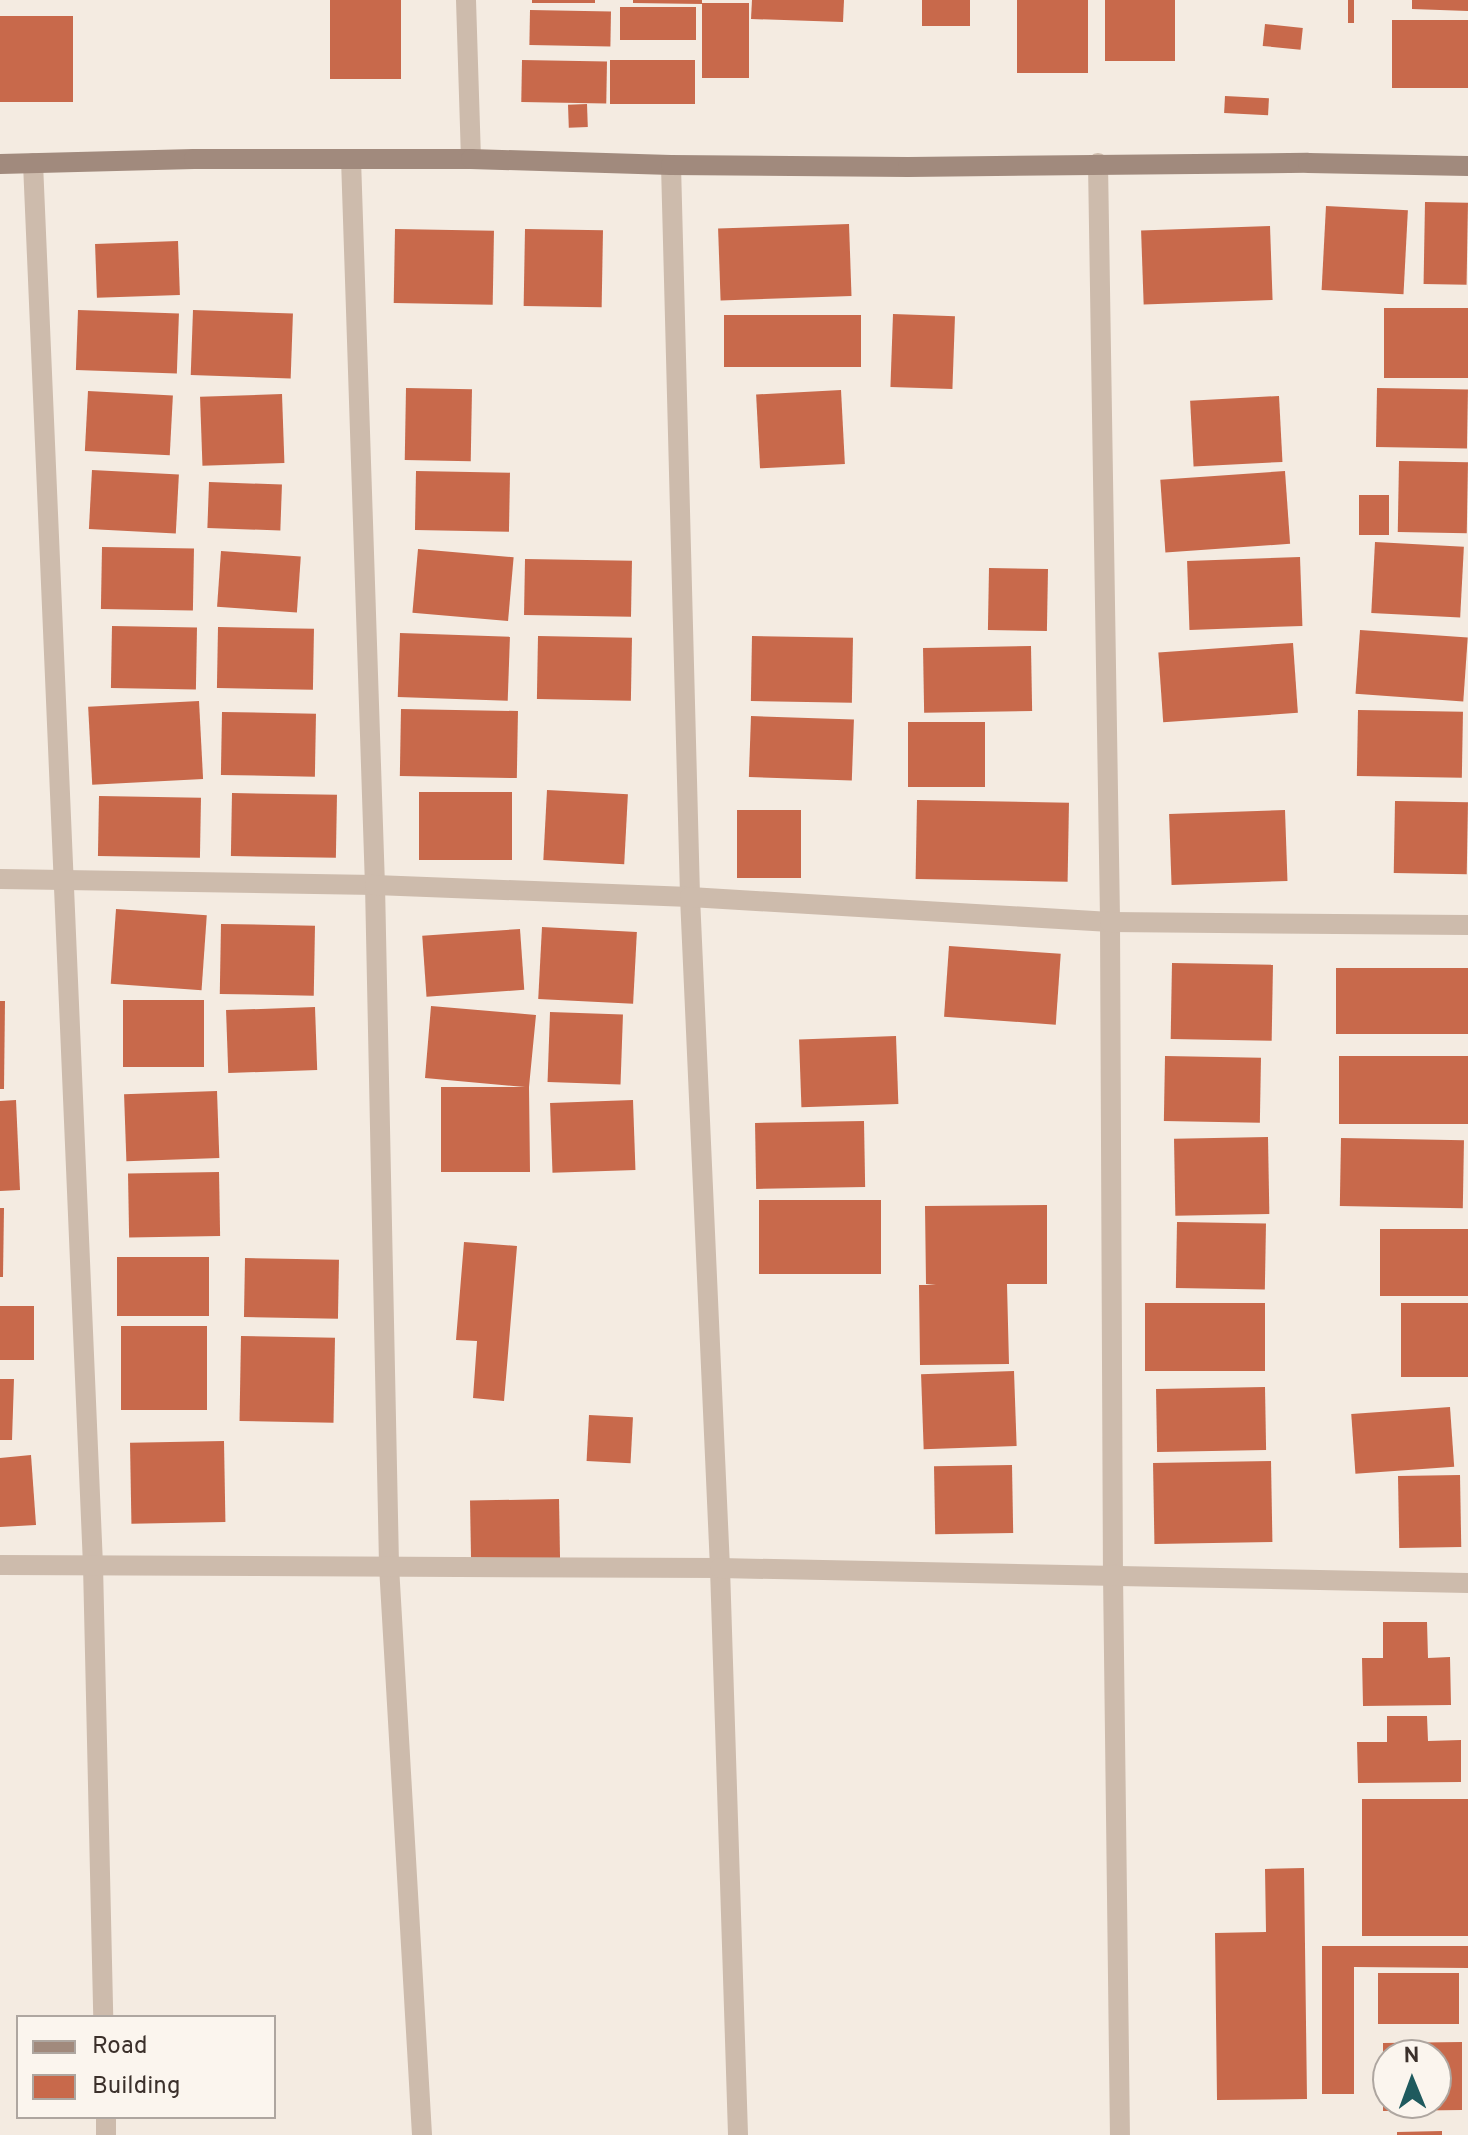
<!DOCTYPE html>
<html>
<head>
<meta charset="utf-8">
<style>
  body { margin:0 }
  #map { position:relative; width:1468px; height:2135px; overflow:hidden; background:#f4ebe1; font-family:Overpass,sans-serif }
  div>[style] { position:absolute }
  .building>* { inset:0; background:#c8694b; transform-origin:0 0 }
  .street>* { height:20px; margin:-10px; padding:0 10px; transform-origin:10px; border-radius:10px; background:#cdbbac }
  .secondary>* { height:20px; margin:-10px; padding:0 10px; transform-origin:10px; border-radius:10px; background:#a18a7d }
  span { translate:-50% -50%; white-space:nowrap; text-align:center; line-height:1.15; -webkit-text-stroke:6px #fbf5ee; paint-order:stroke }
  .legend { position:absolute; left:16px; top:2015px; width:260px; height:104px; box-sizing:border-box; background:#fbf5ee; border:2px solid #aea6a0; margin:0; padding:10px 14px; list-style:none; font-size:24px; color:#3b302b }
  .legend li { display:flex; align-items:center; gap:16px; height:40px }
  .legend b { width:40px; border:2px solid #aea6a0 }
  .north { position:absolute; left:1372px; top:2039px; width:80px; height:80px; box-sizing:border-box; background:#fbf5ee; border:2px solid #aea6a0; border-radius:50%; rotate:359deg; font-size:22px; font-weight:700; line-height:32px; text-align:center; color:#3b302b }
  .north::after { content:''; display:block; margin:auto; width:28px; height:36px; background:#1f5a5e; clip-path:polygon(50% 0,100% 100%,50% 72%,0 100%) }
</style>
</head>
<body>
<div id="map">
  <div class="building">
    <div style="left:330px;top:0;width:71px;height:79px"></div>
    <div style="left:532px;top:0;width:63px;height:3px"></div>
    <div style="clip-path:polygon(633px 0,702px 0,702px 4px,633px 3px)"></div>
    <div style="clip-path:polygon(752px 0,844px 0,843px 22px,751px 19px)"></div>
    <div style="left:922px;top:0;width:48px;height:26px"></div>
    <div style="left:1017px;top:0;width:71px;height:73px"></div>
    <div style="left:1105px;top:0;width:70px;height:61px"></div>
    <div style="left:1348px;top:0;width:6px;height:23px"></div>
    <div style="clip-path:polygon(1412px 0,1468px 0,1468px 11px,1412px 9px)"></div>
    <div style="left:749px;top:3px;width:75px;height:47px;rotate:90deg"></div>
    <div style="left:696px;top:7px;width:33px;height:76px;rotate:90deg"></div>
    <div style="left:530px;top:10px;width:81px;height:35px;rotate:1deg"></div>
    <div style="left:73px;top:16px;width:86px;height:73px;rotate:90deg"></div>
    <div style="left:1392px;top:20px;width:76px;height:68px"></div>
    <div style="left:1265px;top:24px;width:38px;height:22px;rotate:6deg"></div>
    <div style="left:522px;top:60px;width:85px;height:42px;rotate:1deg"></div>
    <div style="left:610px;top:60px;width:85px;height:44px"></div>
    <div style="left:1225px;top:96px;width:44px;height:17px;rotate:3deg"></div>
    <div style="left:587px;top:104px;width:23px;height:19px;rotate:88deg"></div>
    <div style="left:1425px;top:202px;width:43px;height:82px;rotate:1deg"></div>
    <div style="left:1326px;top:206px;width:82px;height:84px;rotate:3deg"></div>
    <div style="left:849px;top:224px;width:72px;height:131px;rotate:88deg"></div>
    <div style="left:1270px;top:226px;width:74px;height:129px;rotate:88deg"></div>
    <div style="left:395px;top:229px;width:99px;height:74px;rotate:1deg"></div>
    <div style="left:525px;top:229px;width:78px;height:77px;rotate:1deg"></div>
    <div style="left:178px;top:241px;width:54px;height:83px;rotate:88deg"></div>
    <div style="left:1384px;top:308px;width:84px;height:70px"></div>
    <div style="left:78px;top:310px;width:101px;height:60px;rotate:2deg"></div>
    <div style="left:193px;top:310px;width:100px;height:65px;rotate:2deg"></div>
    <div style="left:893px;top:314px;width:62px;height:73px;rotate:2deg"></div>
    <div style="left:724px;top:315px;width:137px;height:52px"></div>
    <div style="left:406px;top:388px;width:66px;height:72px;rotate:1deg"></div>
    <div style="left:1377px;top:388px;width:91px;height:59px;rotate:1deg"></div>
    <div style="left:841px;top:390px;width:74px;height:85px;rotate:87deg"></div>
    <div style="left:88px;top:391px;width:85px;height:60px;rotate:3deg"></div>
    <div style="left:282px;top:394px;width:69px;height:82px;rotate:88deg"></div>
    <div style="left:1279px;top:396px;width:66px;height:89px;rotate:87deg"></div>
    <div style="left:1399px;top:461px;width:69px;height:71px;rotate:1deg"></div>
    <div style="left:92px;top:470px;width:87px;height:59px;rotate:3deg"></div>
    <div style="left:416px;top:471px;width:94px;height:59px;rotate:1deg"></div>
    <div style="left:1285px;top:471px;width:73px;height:125px;rotate:86deg"></div>
    <div style="left:209px;top:482px;width:73px;height:46px;rotate:2deg"></div>
    <div style="left:1359px;top:495px;width:30px;height:40px"></div>
    <div style="left:1375px;top:542px;width:89px;height:71px;rotate:3deg"></div>
    <div style="left:102px;top:547px;width:92px;height:62px;rotate:1deg"></div>
    <div style="left:418px;top:549px;width:96px;height:64px;rotate:5deg"></div>
    <div style="left:221px;top:551px;width:80px;height:56px;rotate:4deg"></div>
    <div style="left:1300px;top:557px;width:69px;height:113px;rotate:88deg"></div>
    <div style="left:525px;top:559px;width:107px;height:56px;rotate:1deg"></div>
    <div style="left:989px;top:568px;width:59px;height:62px;rotate:1deg"></div>
    <div style="left:112px;top:626px;width:85px;height:62px;rotate:1deg"></div>
    <div style="left:218px;top:627px;width:96px;height:61px;rotate:1deg"></div>
    <div style="left:1360px;top:630px;width:108px;height:64px;rotate:4deg"></div>
    <div style="left:400px;top:633px;width:110px;height:64px;rotate:2deg"></div>
    <div style="left:538px;top:636px;width:94px;height:63px;rotate:1deg"></div>
    <div style="left:752px;top:636px;width:101px;height:65px;rotate:1deg"></div>
    <div style="left:1293px;top:643px;width:70px;height:135px;rotate:86deg"></div>
    <div style="left:1031px;top:646px;width:65px;height:108px;rotate:89deg"></div>
    <div style="left:199px;top:701px;width:78px;height:111px;rotate:87deg"></div>
    <div style="left:401px;top:709px;width:117px;height:67px;rotate:1deg"></div>
    <div style="left:1358px;top:710px;width:105px;height:66px;rotate:1deg"></div>
    <div style="left:222px;top:712px;width:94px;height:63px;rotate:1deg"></div>
    <div style="left:751px;top:716px;width:103px;height:61px;rotate:2deg"></div>
    <div style="left:985px;top:722px;width:65px;height:77px;rotate:90deg"></div>
    <div style="left:547px;top:790px;width:81px;height:70px;rotate:3deg"></div>
    <div style="left:512px;top:792px;width:68px;height:93px;rotate:90deg"></div>
    <div style="left:232px;top:793px;width:105px;height:63px;rotate:1deg"></div>
    <div style="left:99px;top:796px;width:102px;height:60px;rotate:1deg"></div>
    <div style="left:917px;top:800px;width:152px;height:79px;rotate:1deg"></div>
    <div style="left:1395px;top:801px;width:73px;height:72px;rotate:1deg"></div>
    <div style="left:737px;top:810px;width:64px;height:68px"></div>
    <div style="left:1285px;top:810px;width:71px;height:116px;rotate:88deg"></div>
    <div style="left:116px;top:909px;width:91px;height:75px;rotate:4deg"></div>
    <div style="left:221px;top:924px;width:94px;height:70px;rotate:1deg"></div>
    <div style="left:542px;top:927px;width:95px;height:72px;rotate:3deg"></div>
    <div style="left:520px;top:929px;width:61px;height:98px;rotate:86deg"></div>
    <div style="left:949px;top:946px;width:112px;height:71px;rotate:4deg"></div>
    <div style="left:1172px;top:963px;width:101px;height:76px;rotate:1deg"></div>
    <div style="left:1336px;top:968px;width:132px;height:66px"></div>
    <div style="left:204px;top:1000px;width:67px;height:81px;rotate:90deg"></div>
    <div style="clip-path:polygon(0 1001px,5px 1001px,4px 1089px,0 1089px)"></div>
    <div style="clip-path:polygon(431px 1006px,536px 1015px,529px 1087px,530px 1172px,441px 1172px,441px 1087px,525px 1087px,425px 1078px)"></div>
    <div style="left:315px;top:1007px;width:63px;height:89px;rotate:88deg"></div>
    <div style="left:550px;top:1012px;width:73px;height:70px;rotate:2deg"></div>
    <div style="left:896px;top:1036px;width:68px;height:97px;rotate:88deg"></div>
    <div style="left:1165px;top:1056px;width:96px;height:65px;rotate:1deg"></div>
    <div style="left:1339px;top:1056px;width:129px;height:68px"></div>
    <div style="left:217px;top:1091px;width:67px;height:93px;rotate:88deg"></div>
    <div style="clip-path:polygon(16px 1100px,20px 1190px,0 1191px,0 1101px)"></div>
    <div style="left:633px;top:1100px;width:70px;height:83px;rotate:88deg"></div>
    <div style="left:864px;top:1121px;width:66px;height:109px;rotate:89deg"></div>
    <div style="left:1268px;top:1137px;width:77px;height:94px;rotate:89deg"></div>
    <div style="left:1341px;top:1138px;width:123px;height:68px;rotate:1deg"></div>
    <div style="left:219px;top:1172px;width:64px;height:91px;rotate:89deg"></div>
    <div style="left:881px;top:1200px;width:74px;height:122px;rotate:90deg"></div>
    <div style="clip-path:polygon(1047px 1205px,1047px 1284px,1007px 1284px,1009px 1364px,920px 1365px,919px 1285px,936px 1285px,926px 1284px,925px 1206px)"></div>
    <div style="clip-path:polygon(0 1208px,4px 1208px,3px 1277px,0 1277px)"></div>
    <div style="left:1177px;top:1222px;width:89px;height:66px;rotate:1deg"></div>
    <div style="left:1380px;top:1229px;width:88px;height:67px"></div>
    <div style="clip-path:polygon(464px 1242px,517px 1246px,504px 1401px,473px 1398px,477px 1341px,456px 1340px)"></div>
    <div style="left:117px;top:1257px;width:92px;height:59px"></div>
    <div style="left:245px;top:1258px;width:94px;height:59px;rotate:1deg"></div>
    <div style="left:1145px;top:1303px;width:120px;height:68px"></div>
    <div style="left:1468px;top:1303px;width:74px;height:67px;rotate:90deg"></div>
    <div style="left:0;top:1306px;width:34px;height:54px"></div>
    <div style="left:207px;top:1326px;width:84px;height:86px;rotate:90deg"></div>
    <div style="left:241px;top:1336px;width:94px;height:85px;rotate:1deg"></div>
    <div style="left:1014px;top:1371px;width:75px;height:93px;rotate:88deg"></div>
    <div style="clip-path:polygon(0 1379px,14px 1379px,12px 1440px,0 1440px)"></div>
    <div style="left:1265px;top:1387px;width:63px;height:109px;rotate:89deg"></div>
    <div style="left:1450px;top:1407px;width:60px;height:99px;rotate:86deg"></div>
    <div style="left:589px;top:1415px;width:44px;height:46px;rotate:3deg"></div>
    <div style="left:224px;top:1441px;width:81px;height:94px;rotate:89deg"></div>
    <div style="clip-path:polygon(31px 1455px,36px 1525px,0 1527px,0 1458px)"></div>
    <div style="left:1271px;top:1461px;width:81px;height:118px;rotate:89deg"></div>
    <div style="left:1012px;top:1465px;width:68px;height:78px;rotate:89deg"></div>
    <div style="left:1460px;top:1475px;width:72px;height:62px;rotate:89deg"></div>
    <div style="left:559px;top:1499px;width:62px;height:89px;rotate:89deg"></div>
    <div style="clip-path:polygon(1383px 1622px,1427px 1622px,1428px 1658px,1450px 1657px,1451px 1705px,1363px 1706px,1362px 1658px,1383px 1658px)"></div>
    <div style="clip-path:polygon(1387px 1716px,1427px 1716px,1428px 1741px,1461px 1740px,1461px 1782px,1358px 1783px,1357px 1742px,1387px 1742px)"></div>
    <div style="left:1362px;top:1799px;width:106px;height:137px"></div>
    <div style="clip-path:polygon(1304px 1868px,1307px 2099px,1217px 2100px,1215px 1933px,1266px 1932px,1265px 1869px)"></div>
    <div style="clip-path:polygon(1322px 1946px,1468px 1946px,1468px 1968px,1354px 1967px,1354px 2094px,1322px 2094px)"></div>
    <div style="left:1378px;top:1973px;width:81px;height:51px"></div>
    <div style="clip-path:polygon(evenodd,1462px 2042px,1462px 2110px,1383px 2111px,1383px 2043px,1462px 2042px,1388px 2055px,1436px 2055px,1436px 2103px,1388px 2103px,1388px 2055px)"></div>
    <div style="clip-path:polygon(1442px 2131px,1442px 2135px,1397px 2135px,1397px 2132px)"></div>
  </div>
  <div class="street">
    <div style="left:466px;top:0;width:159px;rotate:88.2deg"></div>
    <div style="left:351px;top:159px;width:726px;rotate:88.11deg"></div>
    <div style="left:375px;top:885px;width:681px;rotate:88.82deg"></div>
    <div style="left:389px;top:1566px;width:570px;rotate:86.68deg"></div>
    <div style="left:33px;top:163px;width:1403px;rotate:87.55deg"></div>
    <div style="left:93px;top:1565px;width:452px;rotate:88.7deg"></div>
    <div style="left:1098px;top:163px;width:759px;rotate:89.09deg"></div>
    <div style="left:1110px;top:922px;width:652px;rotate:89.74deg"></div>
    <div style="left:1113px;top:1574px;width:561px;rotate:89.29deg"></div>
    <div style="left:671px;top:165px;width:732px;rotate:88.51deg"></div>
    <div style="left:690px;top:897px;width:672px;rotate:87.44deg"></div>
    <div style="left:720px;top:1568px;width:567px;rotate:88.18deg"></div>
    <div style="left:0;top:879px;width:375px;rotate:0.9deg"></div>
    <div style="left:375px;top:885px;width:315px;rotate:2.2deg"></div>
    <div style="left:690px;top:897px;width:421px;rotate:3.4deg"></div>
    <div style="left:1110px;top:922px;width:358px;rotate:0.5deg"></div>
    <div style="left:0;top:1565px;width:720px;rotate:0.24deg"></div>
    <div style="left:720px;top:1568px;width:748px;rotate:1.15deg"></div>
    <div style="left:106px;top:2117px;width:18px;rotate:90deg"></div>
  </div>
  <div class="secondary">
    <div style="left:0;top:164px;width:194px;rotate:-1.5deg"></div>
    <div style="left:194px;top:159px;width:277px"></div>
    <div style="left:471px;top:159px;width:200px;rotate:1.7deg"></div>
    <div style="left:671px;top:165px;width:237px;rotate:0.5deg"></div>
    <div style="left:908px;top:167px;width:400px;rotate:-0.6deg"></div>
    <div style="left:1308px;top:163px;width:160px;rotate:1.1deg"></div>
  </div>
  <ul class="legend">
  <li><b style="height:10px;background:#a18a7d"></b>Road</li>
  <li><b style="height:22px;background:#c8694b"></b>Building</li>
  </ul>
  <div class="north">N</div>
</div>
</body>
</html>
